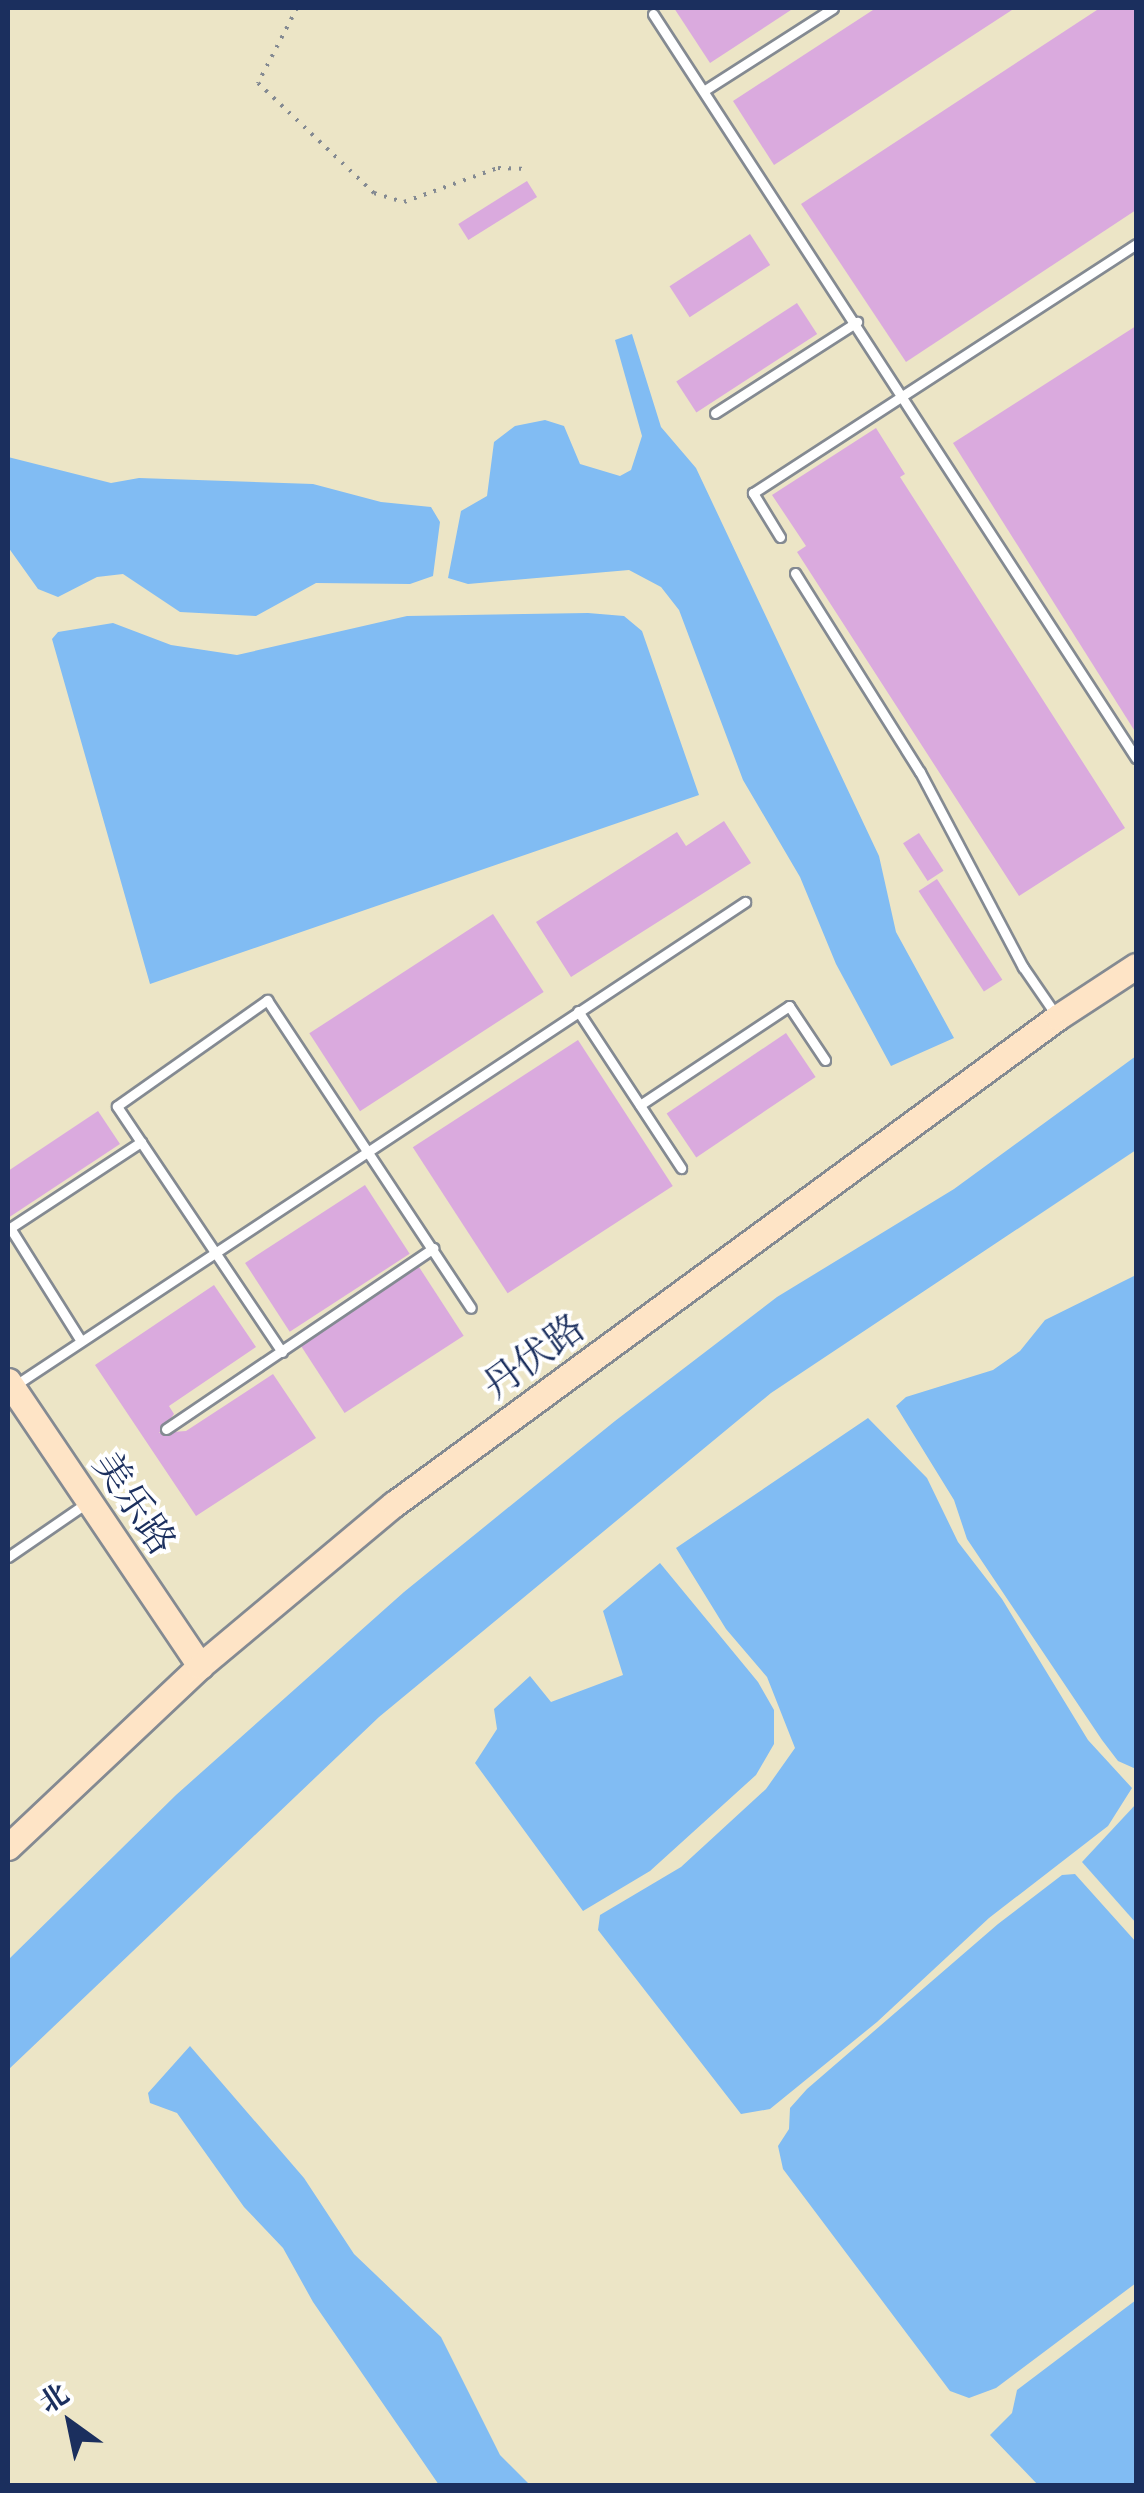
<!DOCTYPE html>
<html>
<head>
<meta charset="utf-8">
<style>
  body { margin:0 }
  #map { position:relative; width:1144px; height:2493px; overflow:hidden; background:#ece5c6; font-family:"EB Garamond","Noto Serif SC",serif }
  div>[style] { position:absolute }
  .water>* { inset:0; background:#81bcf3 }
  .building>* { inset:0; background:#daaade; transform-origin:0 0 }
  .path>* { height:4px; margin-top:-2px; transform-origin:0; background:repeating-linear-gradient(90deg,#848a92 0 2.5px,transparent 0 10.5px) }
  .roads { filter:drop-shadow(2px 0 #848a92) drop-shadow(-2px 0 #848a92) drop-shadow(0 2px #848a92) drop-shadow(0 -2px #848a92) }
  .lane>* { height:9px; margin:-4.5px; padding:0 4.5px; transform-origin:4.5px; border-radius:4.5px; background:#fff }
  .secondary>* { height:25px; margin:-12.5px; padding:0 12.5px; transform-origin:12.5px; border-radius:12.5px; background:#fee4c6 }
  span { translate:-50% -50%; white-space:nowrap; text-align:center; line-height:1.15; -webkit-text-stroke:8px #fff; paint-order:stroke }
  .street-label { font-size:38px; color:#1b2f5e }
  .frame { position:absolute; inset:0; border:10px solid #1b2f5e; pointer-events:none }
  .north { position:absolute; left:20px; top:2373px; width:100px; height:100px; -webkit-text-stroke:8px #fff; paint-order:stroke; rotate:327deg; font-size:28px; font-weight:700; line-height:40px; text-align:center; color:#1b2f5e }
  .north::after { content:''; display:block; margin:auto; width:35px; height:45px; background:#1b2f5e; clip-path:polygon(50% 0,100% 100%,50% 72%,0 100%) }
</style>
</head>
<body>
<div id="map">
  <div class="water">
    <div style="clip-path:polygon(632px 334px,661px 427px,696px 468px,879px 856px,896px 932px,954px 1038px,891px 1066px,836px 964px,800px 877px,743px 780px,679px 610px,661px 587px,629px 570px,468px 584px,448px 578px,461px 511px,487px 496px,494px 442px,515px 426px,545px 420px,564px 426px,580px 464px,620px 476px,631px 470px,642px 436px,615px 340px)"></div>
    <div style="clip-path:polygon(8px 457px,111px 483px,139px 478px,313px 484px,381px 502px,431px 507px,440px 522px,433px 576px,410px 584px,316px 583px,256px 616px,180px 612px,123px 574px,97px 577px,58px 597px,38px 589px,8px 547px)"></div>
    <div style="clip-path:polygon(588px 613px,624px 616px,642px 631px,699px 795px,150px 984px,52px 639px,58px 632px,113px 623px,171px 645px,237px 655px,407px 616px)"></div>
    <div style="clip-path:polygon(1136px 1056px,1136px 1150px,771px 1393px,379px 1717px,8px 2070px,8px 1960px,176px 1795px,404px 1592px,615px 1421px,777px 1297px,954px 1189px)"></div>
    <div style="clip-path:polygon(1136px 1275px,1136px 1769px,1118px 1761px,1102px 1740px,967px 1539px,954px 1500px,896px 1406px,906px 1397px,993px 1370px,1020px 1351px,1045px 1320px)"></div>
    <div style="clip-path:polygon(868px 1418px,927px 1478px,958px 1542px,1002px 1599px,1088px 1740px,1132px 1788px,1108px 1826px,989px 1918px,877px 2022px,770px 2109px,741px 2114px,598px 1930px,600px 1915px,681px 1867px,766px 1789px,795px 1748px,767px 1677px,726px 1629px,676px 1548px)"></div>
    <div style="clip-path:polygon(660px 1563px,758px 1682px,774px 1710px,774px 1744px,756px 1775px,650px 1871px,583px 1911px,475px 1763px,497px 1729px,494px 1709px,530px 1676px,551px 1702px,623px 1675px,603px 1611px)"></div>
    <div style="clip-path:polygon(1136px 1804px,1136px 1923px,1082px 1862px)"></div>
    <div style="clip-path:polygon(1075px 1874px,1136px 1942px,1136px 2283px,996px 2388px,969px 2398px,950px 2391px,783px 2169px,778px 2146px,789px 2129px,790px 2108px,807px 2089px,998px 1924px,1062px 1875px)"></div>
    <div style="clip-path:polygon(190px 2046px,304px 2178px,354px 2254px,441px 2337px,500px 2455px,530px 2485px,439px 2485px,313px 2302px,283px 2248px,244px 2207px,177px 2113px,150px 2103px,148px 2093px)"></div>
    <div style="clip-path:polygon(1136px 2300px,1136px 2485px,1038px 2485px,990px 2435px,1012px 2413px,1017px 2390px)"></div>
  </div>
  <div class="building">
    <div style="clip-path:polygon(674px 8px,794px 8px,710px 63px)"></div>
    <div style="clip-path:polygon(876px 8px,1015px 8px,774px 165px,733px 101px)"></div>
    <div style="clip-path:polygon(1100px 8px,1136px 8px,1136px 210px,906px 362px,801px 204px)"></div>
    <div style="left:527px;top:181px;width:19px;height:81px;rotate:58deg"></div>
    <div style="left:750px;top:234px;width:37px;height:96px;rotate:57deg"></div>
    <div style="left:797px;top:303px;width:37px;height:144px;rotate:57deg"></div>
    <div style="clip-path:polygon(1136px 326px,1136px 733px,953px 443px)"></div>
    <div style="clip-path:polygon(876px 428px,905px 474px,900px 477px,1125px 828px,1019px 896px,797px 552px,806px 546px,772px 495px)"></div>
    <div style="clip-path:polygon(724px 821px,751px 863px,571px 977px,536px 922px,677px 832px,686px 846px)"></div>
    <div style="left:919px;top:833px;width:45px;height:19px;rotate:57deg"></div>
    <div style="left:937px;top:879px;width:120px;height:22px;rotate:57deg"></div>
    <div style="left:493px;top:914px;width:93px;height:219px;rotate:57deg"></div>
    <div style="left:786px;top:1033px;width:53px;height:144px;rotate:56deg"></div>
    <div style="left:578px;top:1040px;width:174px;height:197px;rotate:57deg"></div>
    <div style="clip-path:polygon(98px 1111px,120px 1144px,8px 1218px,8px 1171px)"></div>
    <div style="left:365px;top:1185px;width:82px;height:143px;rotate:57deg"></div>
    <div style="left:419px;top:1267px;width:82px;height:142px;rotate:57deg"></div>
    <div style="clip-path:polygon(214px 1285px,256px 1347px,169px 1406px,174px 1414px,159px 1433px,186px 1431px,273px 1374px,316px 1438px,196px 1516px,95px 1365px)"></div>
  </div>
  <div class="path">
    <div style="left:297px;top:8px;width:85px;rotate:117.5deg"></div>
    <div style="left:258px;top:83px;width:160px;rotate:43.5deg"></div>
    <div style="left:374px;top:193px;width:31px;rotate:17deg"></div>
    <div style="left:404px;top:202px;width:100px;rotate:-19.9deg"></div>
    <div style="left:498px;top:168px;width:30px;rotate:2deg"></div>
  </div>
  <div class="roads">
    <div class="lane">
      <div style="left:653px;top:14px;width:887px;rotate:57.01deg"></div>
      <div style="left:705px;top:90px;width:152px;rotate:-32.6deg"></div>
      <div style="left:715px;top:413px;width:169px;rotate:-32.7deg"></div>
      <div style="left:780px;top:537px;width:52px;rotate:-121.5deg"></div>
      <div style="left:753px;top:493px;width:457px;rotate:-33deg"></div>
      <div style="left:795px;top:573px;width:235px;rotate:57.9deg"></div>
      <div style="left:920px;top:772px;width:221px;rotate:62.2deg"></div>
      <div style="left:1023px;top:967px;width:58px;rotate:55.5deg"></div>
      <div style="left:578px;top:1011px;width:188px;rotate:56.7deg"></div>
      <div style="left:640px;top:1105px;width:179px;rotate:-33.6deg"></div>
      <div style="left:789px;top:1006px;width:65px;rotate:56.3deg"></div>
      <div style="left:81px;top:1341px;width:133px;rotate:-122.1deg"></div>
      <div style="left:10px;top:1228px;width:157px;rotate:-33.3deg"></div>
      <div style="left:282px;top:1352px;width:296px;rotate:-123.9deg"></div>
      <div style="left:117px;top:1106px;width:184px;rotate:-35.2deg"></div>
      <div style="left:267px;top:1000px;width:369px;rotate:56.5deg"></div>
      <div style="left:14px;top:1386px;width:877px;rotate:-33.51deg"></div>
      <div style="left:166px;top:1429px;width:323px;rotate:-34.1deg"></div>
      <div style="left:8px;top:1557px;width:97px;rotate:-34.5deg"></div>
    </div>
    <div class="secondary">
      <div style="left:8px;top:1381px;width:344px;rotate:56deg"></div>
      <div style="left:8px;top:1847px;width:264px;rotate:-43.3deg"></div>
      <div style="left:200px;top:1666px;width:253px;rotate:-39.9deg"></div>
      <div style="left:394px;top:1504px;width:823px;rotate:-36.26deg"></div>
      <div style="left:1058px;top:1017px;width:93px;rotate:-33.2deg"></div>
    </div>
  </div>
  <div class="street-label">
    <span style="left:533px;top:1356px;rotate:-36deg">丹伏路</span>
    <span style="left:135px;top:1503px;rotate:56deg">美乐路</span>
  </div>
  <div class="frame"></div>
  <div class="north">北</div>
</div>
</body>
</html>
